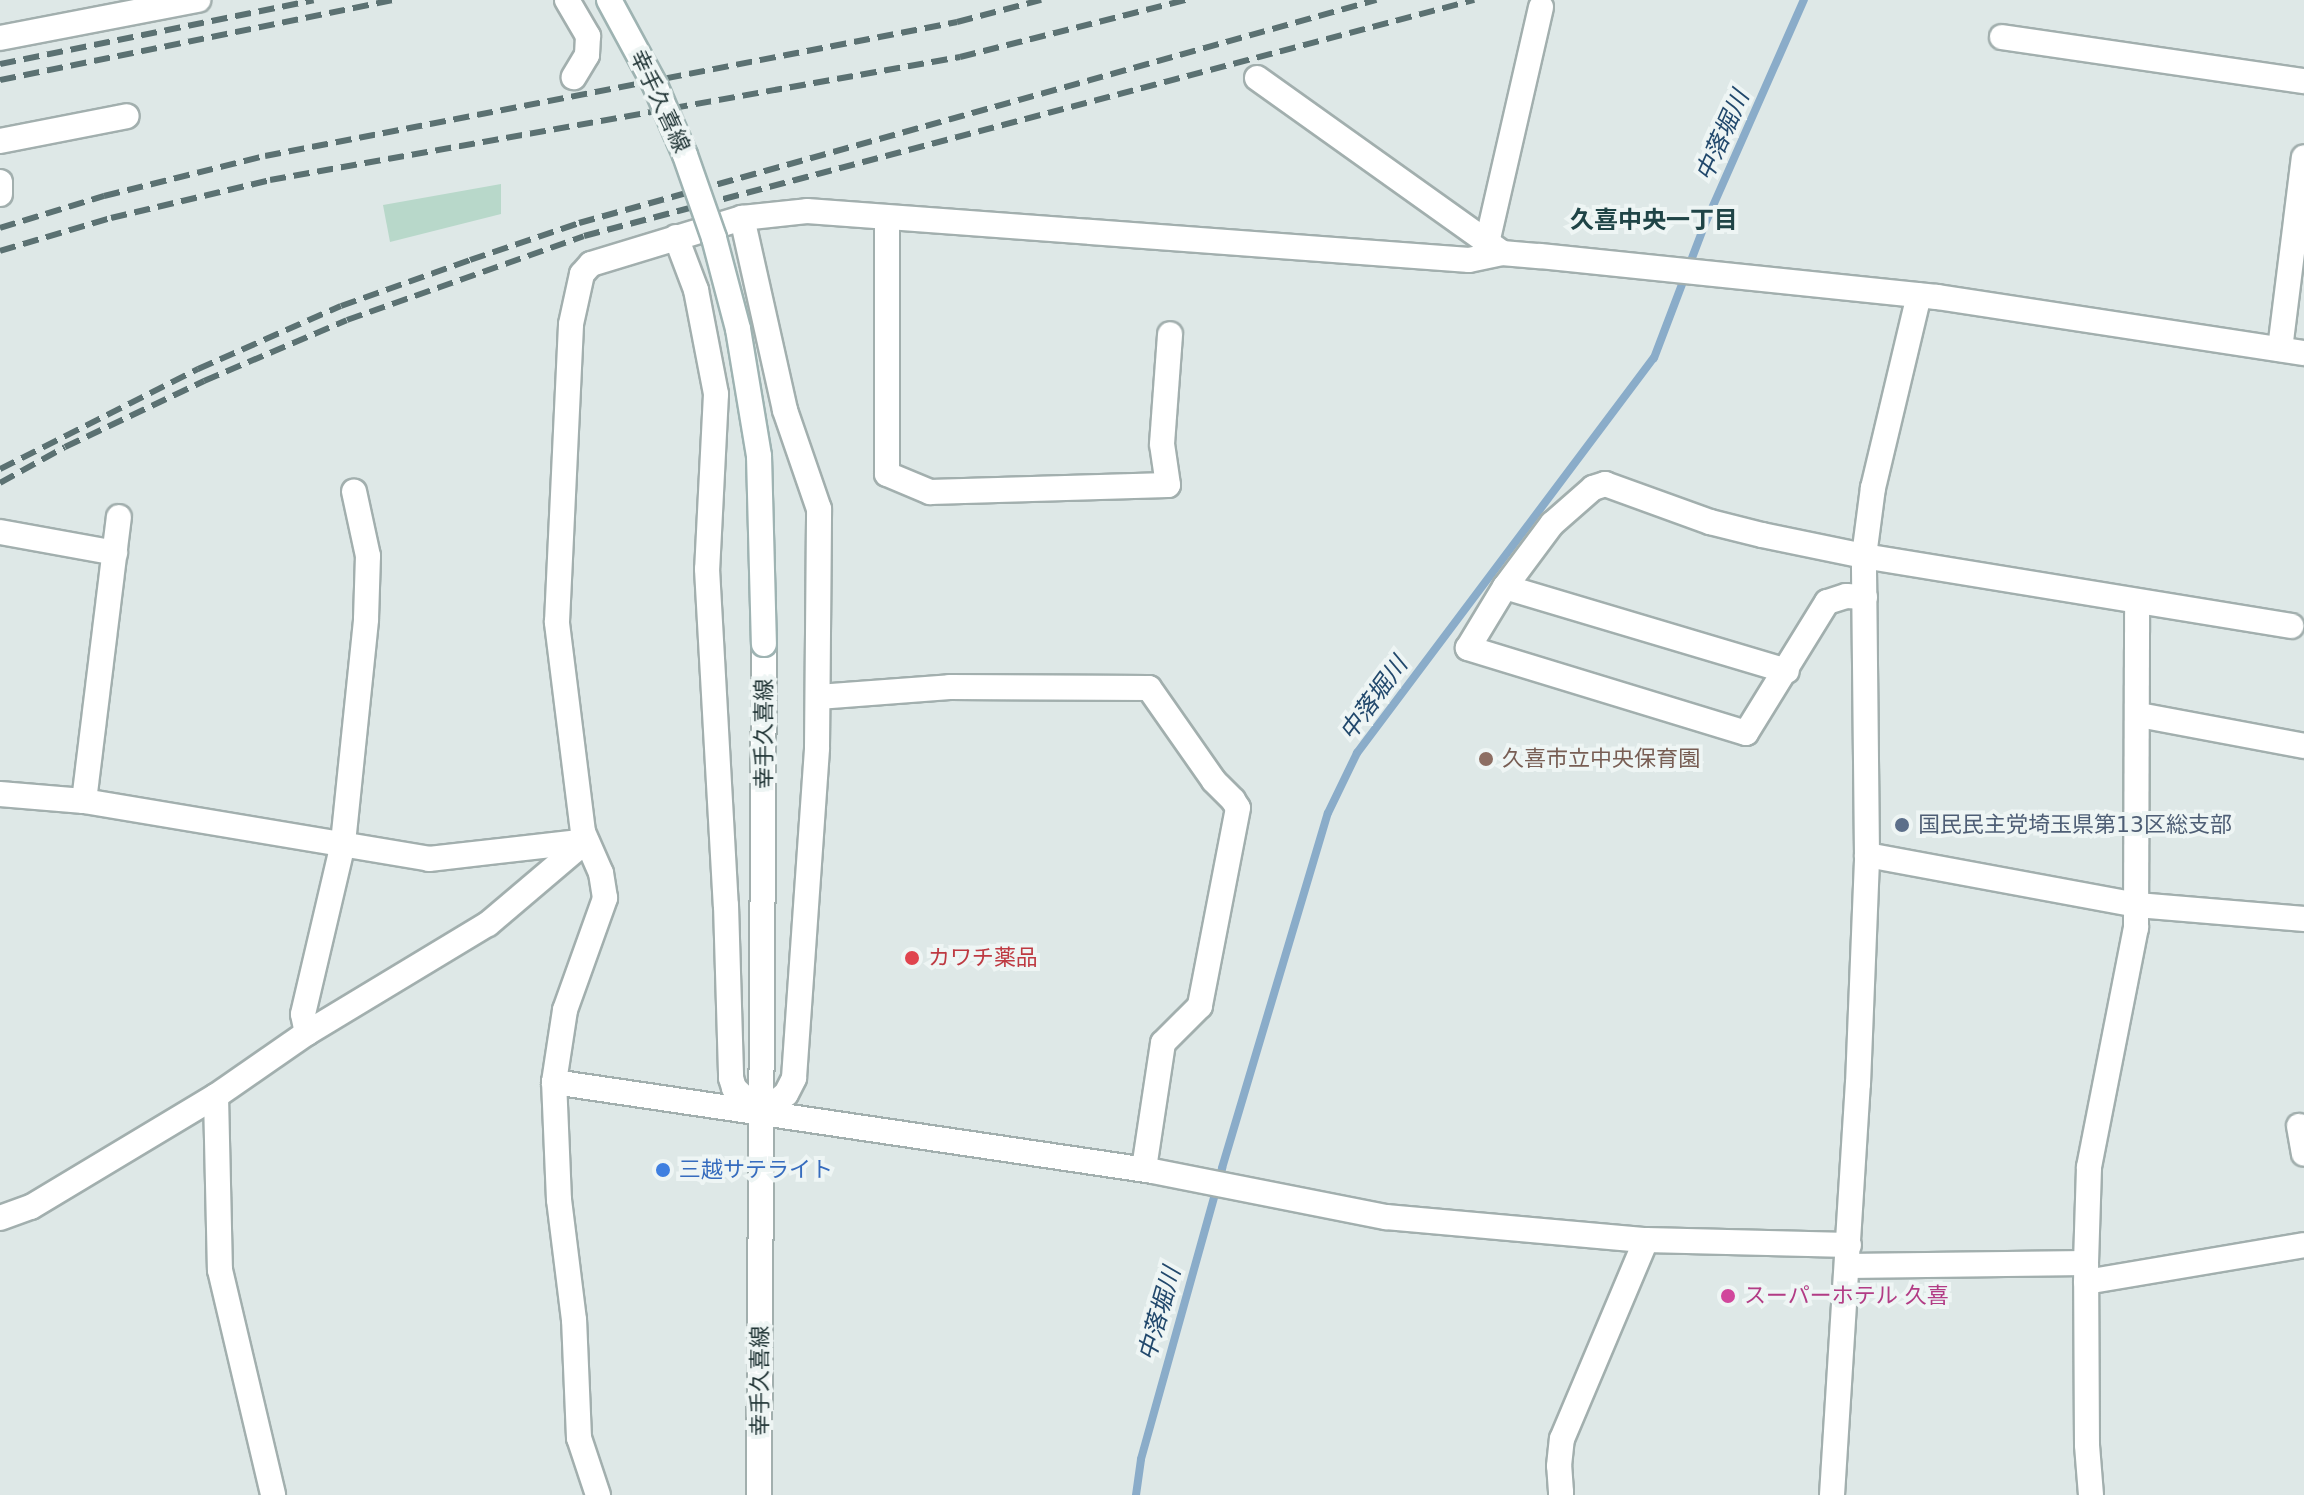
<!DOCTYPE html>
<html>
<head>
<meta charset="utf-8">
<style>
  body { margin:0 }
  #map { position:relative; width:2304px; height:1495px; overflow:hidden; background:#dee8e7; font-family:"DejaVu Sans","Noto Sans JP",sans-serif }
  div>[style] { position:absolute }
  .green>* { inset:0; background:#b8d8ca }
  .stream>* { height:8px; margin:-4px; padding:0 4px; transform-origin:4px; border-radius:4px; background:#8aacc9 }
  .roads { filter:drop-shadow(2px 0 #a2afae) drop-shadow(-2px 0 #a2afae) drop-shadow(0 2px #a2afae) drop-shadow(0 -2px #a2afae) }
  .street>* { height:24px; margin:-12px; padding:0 12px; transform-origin:12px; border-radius:12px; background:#fff }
  .secondary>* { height:24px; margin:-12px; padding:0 12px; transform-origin:12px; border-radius:12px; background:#fff }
  .rail>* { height:6px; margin-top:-3px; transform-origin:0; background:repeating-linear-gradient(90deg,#5b7172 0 16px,transparent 0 24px) }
  .bridges { filter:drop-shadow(2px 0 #9eb3b2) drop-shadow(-2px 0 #9eb3b2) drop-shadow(0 2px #9eb3b2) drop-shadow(0 -2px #9eb3b2) }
  .secondary-bridge>* { height:24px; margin:-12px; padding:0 12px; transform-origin:12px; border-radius:12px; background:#fff }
  .dots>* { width:22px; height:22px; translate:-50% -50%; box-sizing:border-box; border:4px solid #eef5f4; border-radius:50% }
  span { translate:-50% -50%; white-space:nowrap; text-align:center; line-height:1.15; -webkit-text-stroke:8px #eef5f4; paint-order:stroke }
  .street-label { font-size:22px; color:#213536 }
  .education-label { font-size:22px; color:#785e54 }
  .left { translate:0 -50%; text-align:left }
  .service-label { font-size:22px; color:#4e5e75 }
  .health-label { font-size:22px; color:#be3a42 }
  .shop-label { font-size:22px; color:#366cbe }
  .hotel-label { font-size:22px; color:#b23c85 }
  .water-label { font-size:24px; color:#21486c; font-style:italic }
  .neighbourhood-label { font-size:24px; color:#1f4446; font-weight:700 }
</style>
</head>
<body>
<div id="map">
  <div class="green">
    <div style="clip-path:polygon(501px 184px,501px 214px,390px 242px,383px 205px)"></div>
  </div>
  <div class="stream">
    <div style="left:1136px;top:1495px;width:36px;rotate:-82deg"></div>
    <div style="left:1141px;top:1459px;width:302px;rotate:-74.4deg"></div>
    <div style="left:1222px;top:1168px;width:370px;rotate:-73.4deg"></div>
    <div style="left:1328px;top:813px;width:67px;rotate:-64.2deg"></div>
    <div style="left:1357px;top:753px;width:494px;rotate:-53.1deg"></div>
    <div style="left:1654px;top:358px;width:143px;rotate:-69.2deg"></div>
    <div style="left:1705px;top:224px;width:245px;rotate:-66.2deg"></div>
  </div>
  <div class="roads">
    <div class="street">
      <div style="left:567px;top:0;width:42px;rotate:59.7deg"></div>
      <div style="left:588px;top:36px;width:19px;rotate:93deg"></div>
      <div style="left:587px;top:55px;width:26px;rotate:121deg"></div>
      <div style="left:2002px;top:37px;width:305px;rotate:8.3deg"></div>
      <div style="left:0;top:38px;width:202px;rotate:-10.9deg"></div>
      <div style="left:1257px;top:78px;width:301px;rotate:35.5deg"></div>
      <div style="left:0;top:141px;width:129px;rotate:-11.1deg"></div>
      <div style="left:0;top:182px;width:12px;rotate:90deg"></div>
      <div style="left:887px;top:218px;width:256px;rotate:90deg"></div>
      <div style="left:887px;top:474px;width:47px;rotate:22.7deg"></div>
      <div style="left:930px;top:492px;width:238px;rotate:-1.7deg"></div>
      <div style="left:1168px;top:485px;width:41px;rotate:-98.3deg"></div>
      <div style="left:1162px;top:444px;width:110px;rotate:-85.8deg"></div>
      <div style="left:676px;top:237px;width:57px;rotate:69.3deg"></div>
      <div style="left:696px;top:290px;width:106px;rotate:79.1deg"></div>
      <div style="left:716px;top:394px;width:175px;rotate:92.9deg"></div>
      <div style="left:707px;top:569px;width:337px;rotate:86.8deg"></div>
      <div style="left:726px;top:905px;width:173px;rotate:88.3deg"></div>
      <div style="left:731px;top:1078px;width:10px;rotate:73deg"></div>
      <div style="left:734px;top:1088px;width:37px;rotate:44deg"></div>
      <div style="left:761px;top:1114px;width:32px;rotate:-39deg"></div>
      <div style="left:786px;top:1094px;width:18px;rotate:-63deg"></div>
      <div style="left:794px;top:1078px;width:331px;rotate:-86deg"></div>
      <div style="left:817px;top:748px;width:239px;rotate:-89.5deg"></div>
      <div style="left:819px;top:509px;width:105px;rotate:-109deg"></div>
      <div style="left:785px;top:410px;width:197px;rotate:-102.6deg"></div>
      <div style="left:1487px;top:243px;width:242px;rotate:-77.1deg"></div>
      <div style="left:2280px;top:349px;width:193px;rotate:-82.9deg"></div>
      <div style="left:0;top:532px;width:117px;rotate:10.3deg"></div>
      <div style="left:1505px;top:587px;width:294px;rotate:16.6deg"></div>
      <div style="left:1865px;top:597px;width:19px;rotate:-177deg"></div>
      <div style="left:1846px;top:596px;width:20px;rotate:162deg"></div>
      <div style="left:1827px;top:602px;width:154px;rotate:121.7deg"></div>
      <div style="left:1746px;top:733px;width:291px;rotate:-163deg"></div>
      <div style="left:1468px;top:648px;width:71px;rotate:-58.8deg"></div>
      <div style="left:1505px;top:587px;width:79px;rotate:-53.3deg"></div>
      <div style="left:1552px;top:524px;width:55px;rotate:-41.3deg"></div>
      <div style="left:1593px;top:488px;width:13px;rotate:-18deg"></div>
      <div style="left:1605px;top:484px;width:112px;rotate:19.9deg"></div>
      <div style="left:1710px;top:522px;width:54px;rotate:14deg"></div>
      <div style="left:1762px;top:535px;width:104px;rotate:11.6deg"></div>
      <div style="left:1864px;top:556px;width:433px;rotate:9.3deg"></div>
      <div style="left:818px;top:697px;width:132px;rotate:-4.3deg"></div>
      <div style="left:950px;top:687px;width:199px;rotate:0.3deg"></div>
      <div style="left:1149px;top:688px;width:113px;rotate:55deg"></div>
      <div style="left:1214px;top:781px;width:27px;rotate:45deg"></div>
      <div style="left:1233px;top:800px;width:9px;rotate:58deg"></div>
      <div style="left:1238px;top:808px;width:202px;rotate:100.9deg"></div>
      <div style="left:1200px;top:1006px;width:52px;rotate:135deg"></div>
      <div style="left:1163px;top:1043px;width:127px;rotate:98.6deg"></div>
      <div style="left:2139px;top:715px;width:168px;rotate:10.6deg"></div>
      <div style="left:0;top:794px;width:84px;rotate:4.8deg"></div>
      <div style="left:84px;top:801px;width:350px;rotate:9.5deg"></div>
      <div style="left:429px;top:859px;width:158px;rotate:-6.5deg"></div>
      <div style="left:84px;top:801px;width:286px;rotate:-83deg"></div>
      <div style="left:1867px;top:855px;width:275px;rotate:10.5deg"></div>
      <div style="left:2137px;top:905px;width:168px;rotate:4.8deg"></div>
      <div style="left:307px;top:1033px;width:19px;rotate:-102deg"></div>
      <div style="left:303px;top:1014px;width:176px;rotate:-76.8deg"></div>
      <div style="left:343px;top:843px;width:225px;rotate:-84.1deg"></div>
      <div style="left:366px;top:619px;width:63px;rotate:-88.2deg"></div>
      <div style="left:368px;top:556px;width:66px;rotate:-102.2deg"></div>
      <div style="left:554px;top:1082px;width:606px;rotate:8.45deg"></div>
      <div style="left:1153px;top:1171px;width:237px;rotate:11.2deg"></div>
      <div style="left:1386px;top:1217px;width:261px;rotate:5.1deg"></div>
      <div style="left:1646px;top:1240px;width:203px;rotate:1.4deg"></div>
      <div style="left:216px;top:1096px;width:174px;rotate:88.7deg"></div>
      <div style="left:220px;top:1270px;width:231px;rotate:76.7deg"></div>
      <div style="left:2299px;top:1126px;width:28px;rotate:80deg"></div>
      <div style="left:0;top:1218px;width:33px;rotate:-20deg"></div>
      <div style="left:31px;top:1207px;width:216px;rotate:-31deg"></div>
      <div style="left:216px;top:1096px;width:111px;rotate:-34.7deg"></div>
      <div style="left:307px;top:1033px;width:211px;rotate:-31.1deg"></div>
      <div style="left:488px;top:924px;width:128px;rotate:-40.3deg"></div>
      <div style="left:1847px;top:1266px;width:239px;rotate:-0.7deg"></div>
      <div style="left:2086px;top:1282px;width:221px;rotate:-9.6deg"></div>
      <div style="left:1561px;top:1492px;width:26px;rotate:-94deg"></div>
      <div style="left:1559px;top:1466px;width:27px;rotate:-84deg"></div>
      <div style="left:1562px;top:1439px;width:216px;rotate:-67.1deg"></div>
      <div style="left:598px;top:1495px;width:60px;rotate:-108.4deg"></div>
      <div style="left:579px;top:1438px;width:118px;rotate:-92.4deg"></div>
      <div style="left:574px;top:1320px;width:121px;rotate:-97.1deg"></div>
      <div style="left:559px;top:1200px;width:118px;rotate:-92.4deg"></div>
      <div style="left:554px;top:1082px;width:73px;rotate:-81.3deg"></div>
      <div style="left:565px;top:1010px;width:119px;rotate:-70.3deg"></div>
      <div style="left:605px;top:898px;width:25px;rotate:-99deg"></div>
      <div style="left:601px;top:873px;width:45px;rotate:-113.7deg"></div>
      <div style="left:583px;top:832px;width:212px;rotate:-97.1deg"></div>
      <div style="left:557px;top:622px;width:298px;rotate:-87.3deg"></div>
      <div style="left:571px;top:324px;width:51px;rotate:-77.6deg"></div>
      <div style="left:582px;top:274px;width:13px;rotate:-48deg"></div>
      <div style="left:591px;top:264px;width:158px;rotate:-16.9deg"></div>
      <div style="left:742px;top:218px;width:65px;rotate:-6.1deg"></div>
      <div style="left:807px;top:211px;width:664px;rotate:4.23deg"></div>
      <div style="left:1469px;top:260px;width:34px;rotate:-12deg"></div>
      <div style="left:1502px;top:253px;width:38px;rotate:5deg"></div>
      <div style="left:1832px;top:1495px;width:412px;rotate:-86.4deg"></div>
      <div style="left:1858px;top:1084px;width:229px;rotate:-87.7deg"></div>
      <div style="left:1867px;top:855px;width:299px;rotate:-90.6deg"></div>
      <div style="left:1864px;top:556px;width:69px;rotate:-82.5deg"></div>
      <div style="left:1873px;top:488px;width:198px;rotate:-76.6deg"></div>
      <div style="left:2091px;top:1495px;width:50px;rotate:-94.6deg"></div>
      <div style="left:2087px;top:1445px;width:182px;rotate:-90.3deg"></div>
      <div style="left:2086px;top:1263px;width:96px;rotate:-88.2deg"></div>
      <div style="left:2089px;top:1167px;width:244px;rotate:-78.9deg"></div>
      <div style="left:2136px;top:928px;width:326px;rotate:-89.8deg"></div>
    </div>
    <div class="secondary">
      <div style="left:1540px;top:256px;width:399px;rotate:5.9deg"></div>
      <div style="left:1937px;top:297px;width:371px;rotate:8.7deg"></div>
      <div style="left:759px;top:1495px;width:851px;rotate:-89.66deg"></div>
      <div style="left:1561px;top:1495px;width:3px;rotate:-90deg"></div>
    </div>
  </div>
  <div class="rail">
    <div style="left:0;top:64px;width:320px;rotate:-11.5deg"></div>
    <div style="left:0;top:80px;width:402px;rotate:-11.5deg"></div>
    <div style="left:0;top:228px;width:109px;rotate:-17.1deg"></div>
    <div style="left:104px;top:196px;width:166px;rotate:-14deg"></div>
    <div style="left:265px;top:156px;width:705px;rotate:-10.96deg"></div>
    <div style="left:957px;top:22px;width:87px;rotate:-14.7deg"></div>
    <div style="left:0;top:251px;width:116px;rotate:-16.6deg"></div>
    <div style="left:111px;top:218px;width:163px;rotate:-13.4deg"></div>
    <div style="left:270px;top:180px;width:701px;rotate:-10.11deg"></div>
    <div style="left:960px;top:57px;width:233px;rotate:-14.2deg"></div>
    <div style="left:0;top:469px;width:222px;rotate:-26.8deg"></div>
    <div style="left:198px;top:369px;width:156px;rotate:-23.8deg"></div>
    <div style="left:341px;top:306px;width:137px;rotate:-19.6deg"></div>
    <div style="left:470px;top:260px;width:115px;rotate:-18.7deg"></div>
    <div style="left:579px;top:223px;width:828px;rotate:-15.63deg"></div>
    <div style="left:0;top:483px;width:74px;rotate:-29deg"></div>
    <div style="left:65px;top:447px;width:154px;rotate:-25.4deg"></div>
    <div style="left:204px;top:381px;width:155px;rotate:-23.1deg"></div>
    <div style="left:347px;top:320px;width:251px;rotate:-19.5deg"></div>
    <div style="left:584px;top:236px;width:921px;rotate:-14.85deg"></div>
  </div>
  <div class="bridges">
    <div class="secondary-bridge">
      <div style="left:609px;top:0;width:97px;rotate:61.6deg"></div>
      <div style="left:655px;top:85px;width:76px;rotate:66.8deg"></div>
      <div style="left:685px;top:155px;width:88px;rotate:70.7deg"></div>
      <div style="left:714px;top:238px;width:94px;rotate:75.2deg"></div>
      <div style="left:738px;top:329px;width:129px;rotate:80.6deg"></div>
      <div style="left:759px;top:456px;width:188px;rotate:88.5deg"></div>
    </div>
  </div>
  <div class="dots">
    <div style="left:1486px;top:759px;background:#8d6e63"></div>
    <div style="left:1902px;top:825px;background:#5c6f8a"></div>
    <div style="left:912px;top:958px;background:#e0444e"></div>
    <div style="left:663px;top:1170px;background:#3f7fe0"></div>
    <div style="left:1728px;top:1296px;background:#d1479c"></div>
  </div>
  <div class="street-label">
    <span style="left:660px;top:101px;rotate:65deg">幸手久喜線</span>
    <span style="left:764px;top:734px;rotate:-90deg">幸手久喜線</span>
    <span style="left:760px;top:1381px;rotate:-90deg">幸手久喜線</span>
  </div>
  <div class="education-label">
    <span class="left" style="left:1502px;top:759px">久喜市立中央保育園</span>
  </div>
  <div class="service-label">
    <span class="left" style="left:1918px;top:825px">国民民主党埼玉県第13区総支部</span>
  </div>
  <div class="health-label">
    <span class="left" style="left:928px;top:958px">カワチ薬品</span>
  </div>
  <div class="shop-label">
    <span class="left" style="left:679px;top:1170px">三越サテライト</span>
  </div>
  <div class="hotel-label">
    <span class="left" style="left:1744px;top:1296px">スーパーホテル 久喜</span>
  </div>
  <div class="water-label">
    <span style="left:1723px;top:136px;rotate:-66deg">中落堀川</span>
    <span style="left:1374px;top:699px;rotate:-54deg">中落堀川</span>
    <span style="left:1160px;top:1314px;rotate:-74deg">中落堀川</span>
  </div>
  <div class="neighbourhood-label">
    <span style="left:1654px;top:221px">久喜中央一丁目</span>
  </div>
</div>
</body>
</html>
